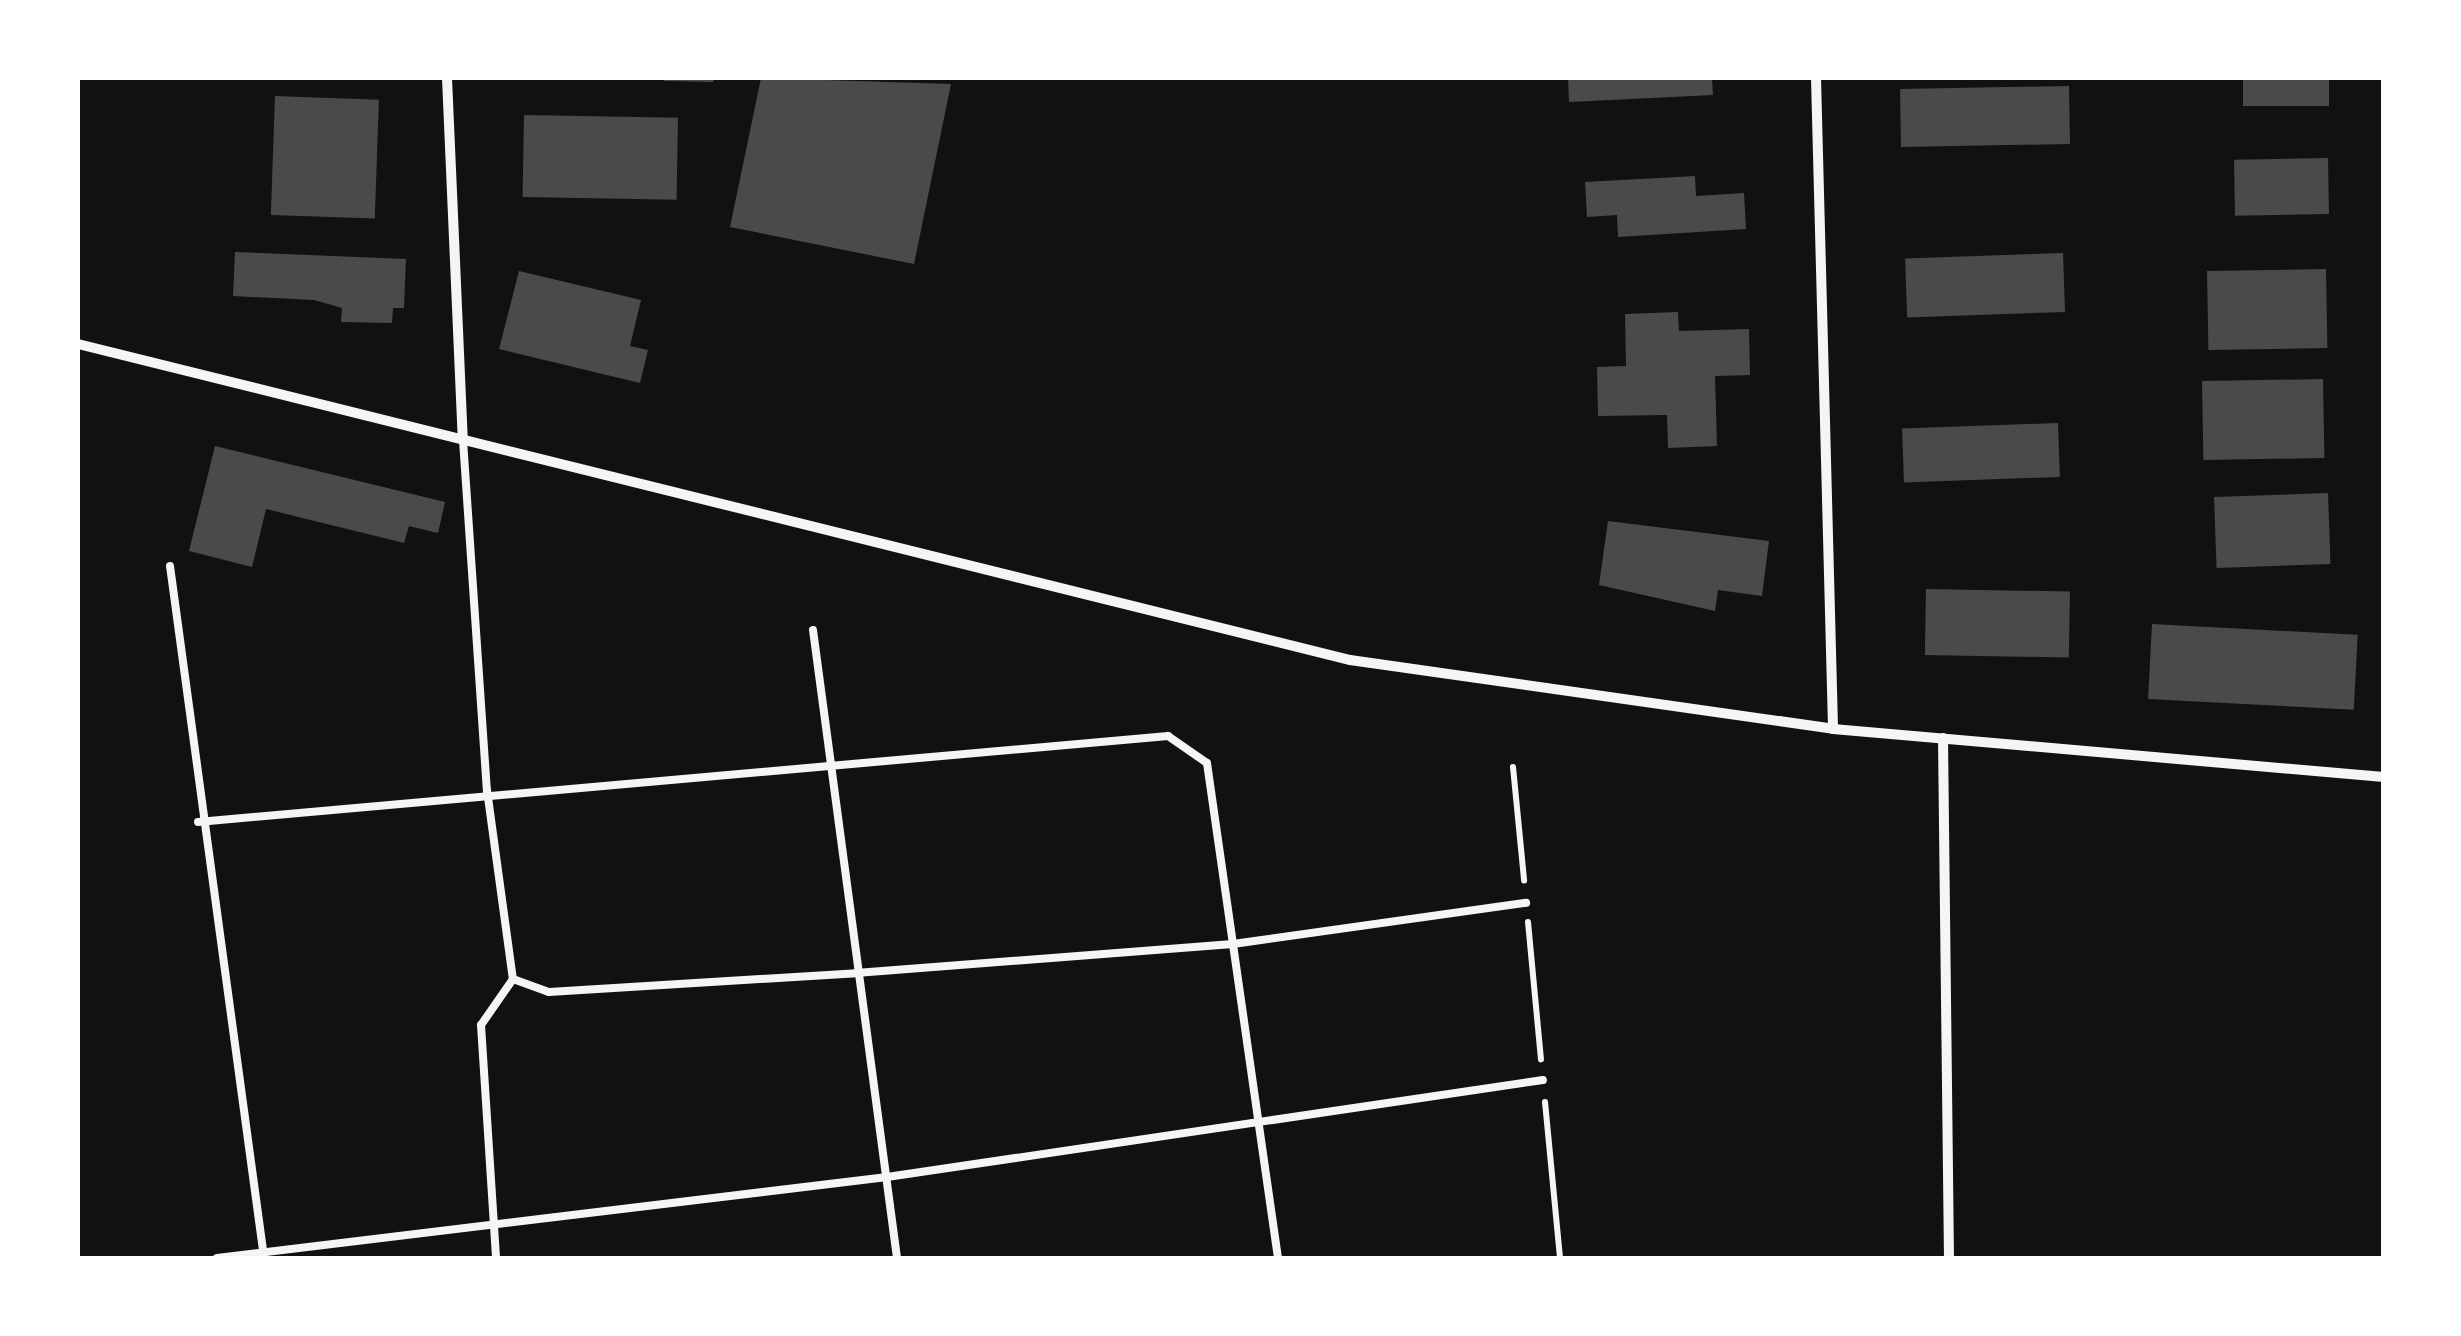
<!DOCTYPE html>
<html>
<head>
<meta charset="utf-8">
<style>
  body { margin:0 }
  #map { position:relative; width:2461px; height:1336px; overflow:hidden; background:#111; font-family:Roboto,sans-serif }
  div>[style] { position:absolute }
  .building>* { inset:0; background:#4a4a4a; transform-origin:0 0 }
  .path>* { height:6px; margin:-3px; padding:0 3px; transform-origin:3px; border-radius:3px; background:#f5f5f5 }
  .service>* { height:8px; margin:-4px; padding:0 4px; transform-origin:4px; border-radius:4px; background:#f5f5f5 }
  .minor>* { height:10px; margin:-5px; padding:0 5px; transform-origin:5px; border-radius:5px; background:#f5f5f5 }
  span { translate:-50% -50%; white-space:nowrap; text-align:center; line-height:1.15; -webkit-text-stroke:8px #fff; paint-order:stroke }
  .frame { position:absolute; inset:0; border:80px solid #fff; pointer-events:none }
</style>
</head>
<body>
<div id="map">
  <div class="building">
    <div style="clip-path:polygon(664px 78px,714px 78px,713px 82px,664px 81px)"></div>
    <div style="clip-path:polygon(761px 78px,951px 84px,914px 264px,730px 227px)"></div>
    <div style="clip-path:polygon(1568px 78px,1712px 78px,1713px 95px,1569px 102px)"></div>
    <div style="left:2243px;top:78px;width:86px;height:28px"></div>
    <div style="left:2069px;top:86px;width:58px;height:169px;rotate:89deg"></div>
    <div style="left:275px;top:96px;width:104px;height:119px;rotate:2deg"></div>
    <div style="left:524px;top:115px;width:154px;height:82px;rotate:1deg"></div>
    <div style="left:2328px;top:158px;width:56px;height:94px;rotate:89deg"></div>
    <div style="clip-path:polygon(1695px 176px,1696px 196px,1744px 193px,1746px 229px,1618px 237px,1617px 215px,1587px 217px,1585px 182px)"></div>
    <div style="clip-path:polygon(235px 252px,406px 259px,404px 308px,393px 308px,392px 323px,341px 322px,342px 308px,314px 300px,233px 296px)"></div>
    <div style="left:2063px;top:253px;width:59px;height:158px;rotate:88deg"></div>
    <div style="left:2326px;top:269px;width:79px;height:119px;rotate:89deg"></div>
    <div style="clip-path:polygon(519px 271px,641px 300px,630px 346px,648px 350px,640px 383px,499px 349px)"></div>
    <div style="clip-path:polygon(1678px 312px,1679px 331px,1749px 329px,1750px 375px,1715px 376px,1717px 446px,1668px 448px,1667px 415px,1598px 416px,1597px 367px,1626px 366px,1625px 314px)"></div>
    <div style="left:2323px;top:379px;width:79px;height:121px;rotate:89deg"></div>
    <div style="left:2058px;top:423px;width:54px;height:156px;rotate:88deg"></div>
    <div style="clip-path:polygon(215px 446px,445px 502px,438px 533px,409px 526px,404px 543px,266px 509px,252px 567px,189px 551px)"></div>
    <div style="left:2328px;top:493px;width:71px;height:114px;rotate:88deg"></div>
    <div style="clip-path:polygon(1608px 521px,1769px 541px,1762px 596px,1718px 590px,1715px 611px,1599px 585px)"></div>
    <div style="left:1926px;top:589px;width:144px;height:66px;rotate:1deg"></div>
    <div style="left:2152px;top:624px;width:206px;height:75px;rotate:3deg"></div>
  </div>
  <div class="path">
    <div style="left:1513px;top:767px;width:114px;rotate:84.4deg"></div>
    <div style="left:1528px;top:922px;width:138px;rotate:84.6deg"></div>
    <div style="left:1545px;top:1102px;width:157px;rotate:84.5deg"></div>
  </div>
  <div class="service">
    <div style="left:463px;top:440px;width:351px;rotate:86.1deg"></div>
    <div style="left:487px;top:790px;width:191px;rotate:82.2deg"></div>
    <div style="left:513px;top:979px;width:56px;rotate:124.8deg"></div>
    <div style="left:481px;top:1025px;width:233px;rotate:86.3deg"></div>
    <div style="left:170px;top:566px;width:698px;rotate:82.26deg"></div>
    <div style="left:813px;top:630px;width:634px;rotate:82.38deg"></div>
    <div style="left:198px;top:822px;width:974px;rotate:-5.07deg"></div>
    <div style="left:1168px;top:736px;width:47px;rotate:34.7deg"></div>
    <div style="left:1207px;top:763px;width:500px;rotate:81.84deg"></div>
    <div style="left:513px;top:979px;width:38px;rotate:20deg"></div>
    <div style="left:549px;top:992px;width:308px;rotate:-3.5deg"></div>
    <div style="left:856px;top:973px;width:378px;rotate:-4.4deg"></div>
    <div style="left:1233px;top:944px;width:296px;rotate:-8deg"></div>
    <div style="left:217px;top:1258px;width:675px;rotate:-6.89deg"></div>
    <div style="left:887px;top:1177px;width:663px;rotate:-8.41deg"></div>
  </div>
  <div class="minor">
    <div style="left:447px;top:78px;width:362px;rotate:87.5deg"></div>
    <div style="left:1816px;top:78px;width:651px;rotate:88.5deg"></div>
    <div style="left:78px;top:344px;width:1311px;rotate:13.95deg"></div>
    <div style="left:1350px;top:660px;width:488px;rotate:8.1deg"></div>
    <div style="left:1833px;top:729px;width:553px;rotate:4.98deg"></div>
    <div style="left:1943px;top:738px;width:520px;rotate:89.34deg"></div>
  </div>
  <div class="frame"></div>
</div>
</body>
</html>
